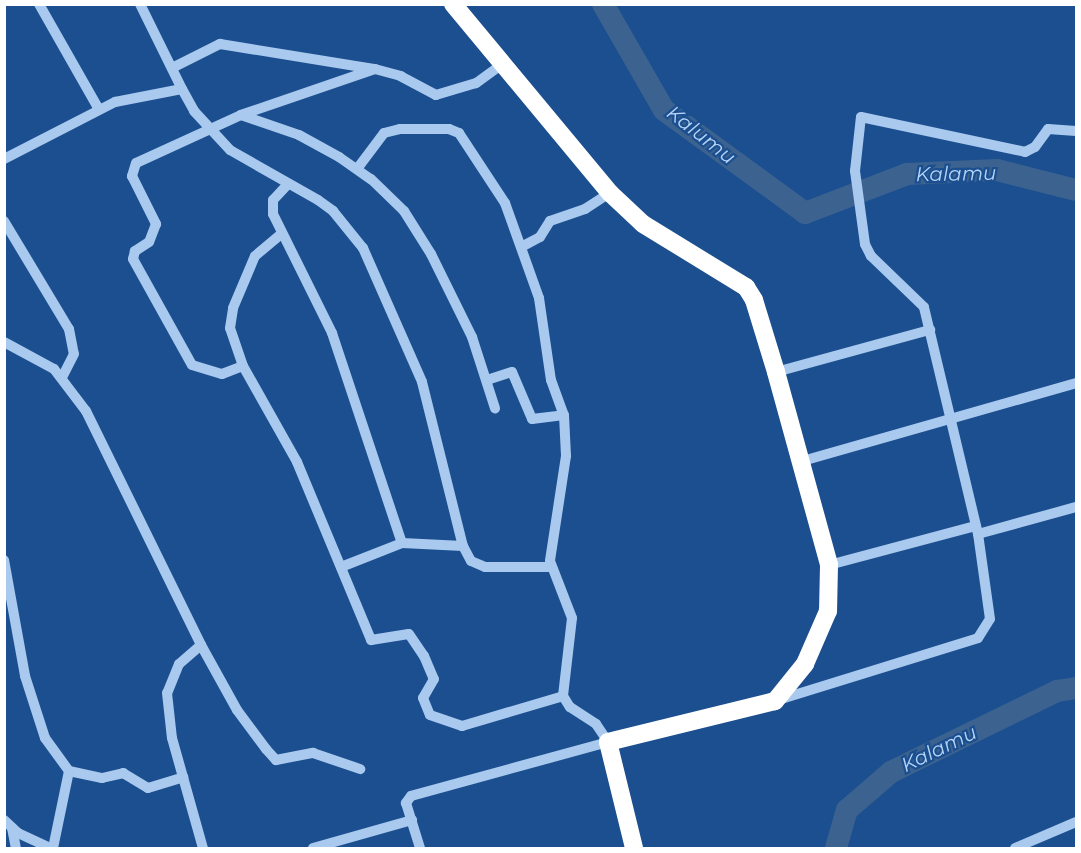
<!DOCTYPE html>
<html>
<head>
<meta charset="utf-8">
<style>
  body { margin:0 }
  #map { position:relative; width:1081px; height:853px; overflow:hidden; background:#1b4f8f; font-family:Montserrat,sans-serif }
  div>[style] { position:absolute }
  .river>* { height:22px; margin:-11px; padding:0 11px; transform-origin:11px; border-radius:11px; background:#3c6290 }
  .minor>* { height:10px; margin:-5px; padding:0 5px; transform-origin:5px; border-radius:5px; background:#a9c9ee }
  .highway>* { height:18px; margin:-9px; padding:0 9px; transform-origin:9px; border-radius:9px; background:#fff }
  span { translate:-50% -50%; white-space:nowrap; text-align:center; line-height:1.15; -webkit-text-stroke:4.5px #1b4f8f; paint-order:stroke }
  .water-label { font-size:20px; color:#b5d3f5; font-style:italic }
  .frame { position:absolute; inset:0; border:6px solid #fff; pointer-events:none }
</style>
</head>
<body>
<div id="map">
  <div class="river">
    <div style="left:603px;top:4px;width:122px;rotate:60.1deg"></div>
    <div style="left:664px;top:110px;width:175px;rotate:36.1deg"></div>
    <div style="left:805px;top:213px;width:109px;rotate:-20.9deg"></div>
    <div style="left:907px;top:174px;width:90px;rotate:-2.5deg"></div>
    <div style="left:997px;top:170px;width:81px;rotate:14.2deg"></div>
    <div style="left:836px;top:848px;width:40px;rotate:-74deg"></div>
    <div style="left:847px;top:810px;width:58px;rotate:-40.8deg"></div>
    <div style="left:891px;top:772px;width:185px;rotate:-26deg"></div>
    <div style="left:1057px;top:691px;width:19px;rotate:-9deg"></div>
  </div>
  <div class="minor">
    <div style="left:39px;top:4px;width:120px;rotate:60.4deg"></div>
    <div style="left:140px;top:4px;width:95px;rotate:63.7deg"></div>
    <div style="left:501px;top:65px;width:31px;rotate:144deg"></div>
    <div style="left:476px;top:83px;width:42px;rotate:163.3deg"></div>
    <div style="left:436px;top:95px;width:40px;rotate:-152deg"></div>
    <div style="left:401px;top:76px;width:27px;rotate:-165deg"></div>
    <div style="left:375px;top:69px;width:142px;rotate:161.1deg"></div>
    <div style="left:241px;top:115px;width:115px;rotate:155.4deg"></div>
    <div style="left:136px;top:163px;width:14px;rotate:107deg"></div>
    <div style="left:132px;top:176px;width:54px;rotate:63.4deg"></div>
    <div style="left:156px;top:224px;width:19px;rotate:111deg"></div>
    <div style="left:149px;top:242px;width:17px;rotate:147deg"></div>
    <div style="left:135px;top:251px;width:8px;rotate:104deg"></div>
    <div style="left:133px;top:259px;width:121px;rotate:60.9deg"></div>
    <div style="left:192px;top:365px;width:31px;rotate:17deg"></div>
    <div style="left:222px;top:374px;width:22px;rotate:-21deg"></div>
    <div style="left:243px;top:366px;width:110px;rotate:60.6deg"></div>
    <div style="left:297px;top:462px;width:193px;rotate:67.4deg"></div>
    <div style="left:371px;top:640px;width:38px;rotate:-9deg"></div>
    <div style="left:409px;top:634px;width:27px;rotate:56deg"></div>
    <div style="left:424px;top:656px;width:25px;rotate:67deg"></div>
    <div style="left:434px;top:679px;width:22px;rotate:120deg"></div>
    <div style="left:423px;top:698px;width:18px;rotate:68deg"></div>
    <div style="left:430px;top:715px;width:34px;rotate:19deg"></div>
    <div style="left:462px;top:726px;width:105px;rotate:-16.5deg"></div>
    <div style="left:172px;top:68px;width:54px;rotate:-26.6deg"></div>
    <div style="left:220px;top:44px;width:156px;rotate:9.2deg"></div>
    <div style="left:241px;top:115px;width:61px;rotate:19deg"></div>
    <div style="left:299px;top:135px;width:46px;rotate:28.8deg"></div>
    <div style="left:339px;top:157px;width:39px;rotate:35deg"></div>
    <div style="left:371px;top:179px;width:46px;rotate:44.1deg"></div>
    <div style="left:404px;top:211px;width:51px;rotate:57.9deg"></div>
    <div style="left:431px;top:254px;width:93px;rotate:63.7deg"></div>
    <div style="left:472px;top:337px;width:75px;rotate:72.1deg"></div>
    <div style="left:4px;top:159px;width:125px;rotate:-27.2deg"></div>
    <div style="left:115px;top:102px;width:68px;rotate:-11deg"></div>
    <div style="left:182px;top:89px;width:25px;rotate:61deg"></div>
    <div style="left:194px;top:111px;width:53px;rotate:47.3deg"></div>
    <div style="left:230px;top:150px;width:101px;rotate:29.6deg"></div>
    <div style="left:318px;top:200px;width:19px;rotate:36deg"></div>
    <div style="left:333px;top:211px;width:48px;rotate:51deg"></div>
    <div style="left:363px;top:248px;width:146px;rotate:66.2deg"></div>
    <div style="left:422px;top:382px;width:169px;rotate:76deg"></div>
    <div style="left:463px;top:546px;width:17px;rotate:62deg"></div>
    <div style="left:471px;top:561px;width:15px;rotate:23deg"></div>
    <div style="left:485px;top:567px;width:66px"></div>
    <div style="left:357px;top:169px;width:45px;rotate:-53.1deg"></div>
    <div style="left:384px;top:133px;width:16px;rotate:-14deg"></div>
    <div style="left:400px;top:129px;width:49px"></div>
    <div style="left:449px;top:129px;width:11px;rotate:22deg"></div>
    <div style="left:459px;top:133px;width:84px;rotate:56.7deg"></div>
    <div style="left:505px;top:203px;width:101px;rotate:70.3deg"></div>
    <div style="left:539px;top:298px;width:83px;rotate:81.7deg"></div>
    <div style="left:551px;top:380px;width:37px;rotate:70deg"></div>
    <div style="left:564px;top:415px;width:41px;rotate:87.2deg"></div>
    <div style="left:566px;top:456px;width:106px;rotate:98.7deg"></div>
    <div style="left:550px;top:561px;width:61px;rotate:68.9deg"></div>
    <div style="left:572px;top:618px;width:79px;rotate:96.6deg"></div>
    <div style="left:563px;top:696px;width:13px;rotate:58deg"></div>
    <div style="left:570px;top:707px;width:31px;rotate:33deg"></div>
    <div style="left:596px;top:724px;width:22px;rotate:56deg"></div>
    <div style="left:608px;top:742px;width:204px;rotate:164.7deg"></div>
    <div style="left:411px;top:796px;width:9px;rotate:126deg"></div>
    <div style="left:406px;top:803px;width:47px;rotate:72.7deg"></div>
    <div style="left:288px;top:184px;width:22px;rotate:133deg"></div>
    <div style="left:273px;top:200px;width:14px;rotate:90deg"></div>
    <div style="left:273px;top:214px;width:133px;rotate:63.6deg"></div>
    <div style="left:332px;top:333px;width:221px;rotate:71.6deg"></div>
    <div style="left:4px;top:221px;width:126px;rotate:59deg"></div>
    <div style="left:69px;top:329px;width:25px;rotate:79deg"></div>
    <div style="left:74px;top:354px;width:25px;rotate:117deg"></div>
    <div style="left:523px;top:246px;width:19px;rotate:-28deg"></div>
    <div style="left:540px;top:237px;width:19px;rotate:-58deg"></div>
    <div style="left:550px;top:221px;width:37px;rotate:-19deg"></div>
    <div style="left:585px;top:209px;width:30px;rotate:-33deg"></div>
    <div style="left:4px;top:342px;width:57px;rotate:28.4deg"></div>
    <div style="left:54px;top:369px;width:53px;rotate:52.7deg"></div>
    <div style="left:86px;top:411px;width:261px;rotate:63.8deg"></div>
    <div style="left:201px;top:645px;width:74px;rotate:61deg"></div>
    <div style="left:237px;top:710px;width:49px;rotate:53.4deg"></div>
    <div style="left:266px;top:749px;width:15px;rotate:48deg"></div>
    <div style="left:276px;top:760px;width:38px;rotate:-11deg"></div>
    <div style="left:313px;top:753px;width:50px;rotate:18.8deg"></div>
    <div style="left:243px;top:366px;width:40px;rotate:-108.9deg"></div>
    <div style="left:230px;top:328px;width:20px;rotate:-81deg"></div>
    <div style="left:233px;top:308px;width:56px;rotate:-67.1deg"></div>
    <div style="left:255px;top:256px;width:34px;rotate:-40deg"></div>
    <div style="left:776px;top:372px;width:160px;rotate:-15.3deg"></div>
    <div style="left:487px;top:380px;width:26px;rotate:-18deg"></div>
    <div style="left:512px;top:372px;width:51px;rotate:66.9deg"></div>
    <div style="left:532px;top:419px;width:32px;rotate:-7deg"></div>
    <div style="left:799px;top:462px;width:288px;rotate:-15.9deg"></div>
    <div style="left:978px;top:534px;width:102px;rotate:-15.4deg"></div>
    <div style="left:4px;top:560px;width:118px;rotate:79.7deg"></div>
    <div style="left:25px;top:676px;width:65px;rotate:72.1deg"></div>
    <div style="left:45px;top:738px;width:41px;rotate:54deg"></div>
    <div style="left:69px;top:771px;width:79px;rotate:101.7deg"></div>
    <div style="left:829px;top:565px;width:152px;rotate:-14.9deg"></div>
    <div style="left:341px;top:567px;width:66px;rotate:-21.5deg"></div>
    <div style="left:402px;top:543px;width:61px;rotate:2.8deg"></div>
    <div style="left:201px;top:645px;width:29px;rotate:139deg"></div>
    <div style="left:179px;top:664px;width:31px;rotate:112deg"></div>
    <div style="left:167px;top:693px;width:45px;rotate:83.7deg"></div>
    <div style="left:172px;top:738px;width:114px;rotate:74.3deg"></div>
    <div style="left:778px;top:700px;width:209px;rotate:-17.2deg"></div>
    <div style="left:978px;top:638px;width:22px;rotate:-58deg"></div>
    <div style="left:990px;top:619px;width:86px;rotate:-98deg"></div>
    <div style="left:978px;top:534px;width:233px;rotate:-103.4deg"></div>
    <div style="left:924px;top:307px;width:74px;rotate:-136.1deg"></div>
    <div style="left:871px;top:256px;width:13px;rotate:-117deg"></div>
    <div style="left:865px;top:244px;width:74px;rotate:-97.8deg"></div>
    <div style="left:855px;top:171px;width:54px;rotate:-83.7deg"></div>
    <div style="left:861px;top:117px;width:168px;rotate:12deg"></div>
    <div style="left:1025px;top:152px;width:11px;rotate:-27deg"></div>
    <div style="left:1035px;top:147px;width:22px;rotate:-54deg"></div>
    <div style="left:1048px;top:129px;width:28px;rotate:4deg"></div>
    <div style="left:69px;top:771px;width:34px;rotate:12deg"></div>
    <div style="left:102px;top:778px;width:22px;rotate:-13deg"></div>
    <div style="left:123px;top:773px;width:29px;rotate:31deg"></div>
    <div style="left:148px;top:788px;width:37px;rotate:-17deg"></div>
    <div style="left:4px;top:820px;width:19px;rotate:43deg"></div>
    <div style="left:18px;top:833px;width:35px;rotate:25deg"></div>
    <div style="left:12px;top:828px;width:20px;rotate:79deg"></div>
    <div style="left:313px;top:848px;width:103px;rotate:-15.8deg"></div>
    <div style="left:1015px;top:848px;width:66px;rotate:-23.1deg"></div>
  </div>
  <div class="highway">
    <div style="left:453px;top:4px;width:246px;rotate:50.3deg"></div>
    <div style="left:610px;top:193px;width:45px;rotate:43.2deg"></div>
    <div style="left:643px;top:224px;width:121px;rotate:31.5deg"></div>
    <div style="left:746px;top:287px;width:15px;rotate:58deg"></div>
    <div style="left:754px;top:300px;width:75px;rotate:73deg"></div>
    <div style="left:776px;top:372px;width:200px;rotate:74.6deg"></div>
    <div style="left:829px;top:565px;width:46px;rotate:91.2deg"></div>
    <div style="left:828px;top:611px;width:58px;rotate:113.5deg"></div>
    <div style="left:805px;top:664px;width:48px;rotate:129deg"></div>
    <div style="left:775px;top:701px;width:172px;rotate:166.2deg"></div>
    <div style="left:608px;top:742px;width:109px;rotate:76.2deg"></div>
  </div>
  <div class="water-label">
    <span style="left:701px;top:135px;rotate:38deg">Kalumu</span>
    <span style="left:956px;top:174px;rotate:-1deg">Kalamu</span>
    <span style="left:939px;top:749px;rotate:-26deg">Kalamu</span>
  </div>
  <div class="frame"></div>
</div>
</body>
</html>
